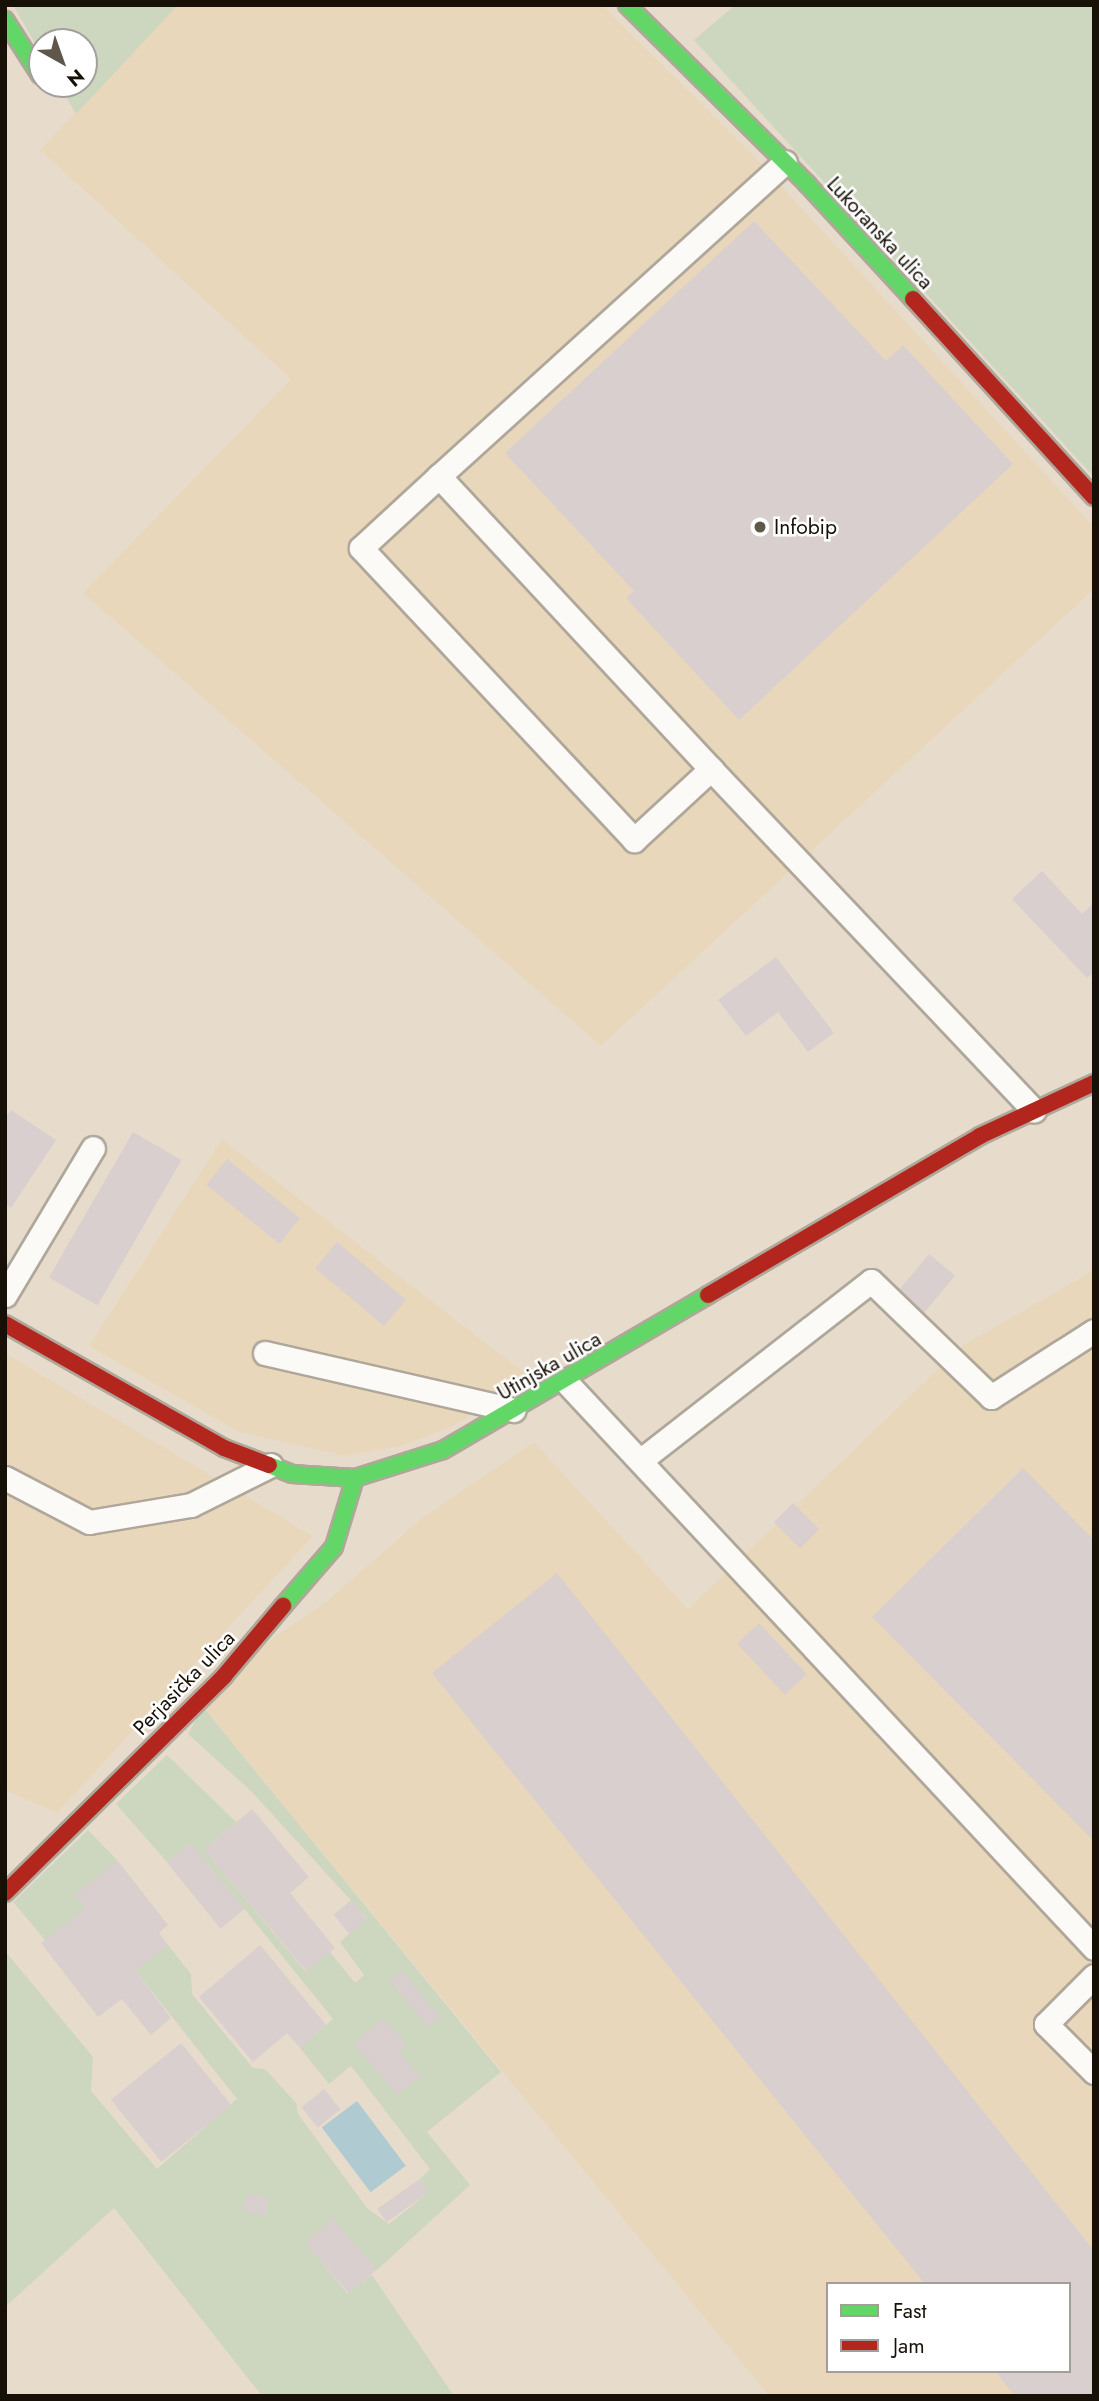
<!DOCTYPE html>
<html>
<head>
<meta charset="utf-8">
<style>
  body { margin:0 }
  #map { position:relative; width:1099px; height:2401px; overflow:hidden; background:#e7dccc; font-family:Jost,sans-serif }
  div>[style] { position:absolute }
  .built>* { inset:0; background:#e9d7bc }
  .green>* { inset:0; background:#cdd6bf }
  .water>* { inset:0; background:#afcad0; transform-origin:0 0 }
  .building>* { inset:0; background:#d8cfce; transform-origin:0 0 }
  .roads { filter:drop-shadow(2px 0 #afa79a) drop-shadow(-2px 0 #afa79a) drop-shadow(0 2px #afa79a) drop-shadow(0 -2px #afa79a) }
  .lane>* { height:23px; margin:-11.5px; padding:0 11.5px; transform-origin:11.5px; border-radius:11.5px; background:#fbfaf7 }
  .fast>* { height:16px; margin:-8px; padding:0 8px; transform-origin:8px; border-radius:8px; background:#63d668 }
  .jam>* { height:16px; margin:-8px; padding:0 8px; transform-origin:8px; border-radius:8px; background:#b3261e }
  .dots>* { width:19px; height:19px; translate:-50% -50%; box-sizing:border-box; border:4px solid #fff; border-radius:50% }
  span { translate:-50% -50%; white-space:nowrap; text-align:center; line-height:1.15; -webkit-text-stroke:5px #fff; paint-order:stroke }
  .street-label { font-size:21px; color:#171006 }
  .poi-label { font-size:21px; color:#171006 }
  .left { translate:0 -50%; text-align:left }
  .frame { position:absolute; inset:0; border:7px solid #171006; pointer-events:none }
  .legend { position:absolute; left:826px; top:2282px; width:245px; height:91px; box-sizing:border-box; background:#fff; border:2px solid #a29f9b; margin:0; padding:9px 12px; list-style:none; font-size:21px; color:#171006 }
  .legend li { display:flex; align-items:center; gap:14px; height:35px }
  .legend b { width:35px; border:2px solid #a29f9b }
  .north { position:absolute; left:28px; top:28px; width:70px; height:70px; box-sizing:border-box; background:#fff; border:2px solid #a29f9b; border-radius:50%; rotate:140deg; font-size:19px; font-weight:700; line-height:28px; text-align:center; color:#171006 }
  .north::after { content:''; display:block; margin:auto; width:24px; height:32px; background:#60574b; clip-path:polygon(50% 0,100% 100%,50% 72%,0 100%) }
</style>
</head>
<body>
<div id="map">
  <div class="built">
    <div style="clip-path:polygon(178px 5px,602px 5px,753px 155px,1094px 527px,1094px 589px,601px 1046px,83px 593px,291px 379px,40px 150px)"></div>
    <div style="clip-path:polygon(222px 1139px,535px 1381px,452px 1426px,401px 1446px,345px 1456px,239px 1432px,89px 1346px)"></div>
    <div style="clip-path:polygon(evenodd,1094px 1270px,1094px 2396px,769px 2396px,203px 1707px,270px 1640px,327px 1601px,421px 1519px,534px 1442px,688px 1609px,962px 1346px,1094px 1270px,828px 2284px,1069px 2284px,1069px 2371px,828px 2371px,828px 2284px)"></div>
    <div style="clip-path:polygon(5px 1353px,313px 1536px,57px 1813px,5px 1790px)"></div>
  </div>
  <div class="green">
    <div style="clip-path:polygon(13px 5px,178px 5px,76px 114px,59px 84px,84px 84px,84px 42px,42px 42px,42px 55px)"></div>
    <div style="clip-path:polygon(735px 5px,1094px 5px,1094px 477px,694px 40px)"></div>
    <div style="clip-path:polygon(203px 1707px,501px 2072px,427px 2132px,470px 2185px,377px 2270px,333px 2219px,305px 2243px,348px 2294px,372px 2275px,454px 2396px,262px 2396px,114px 2208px,5px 2307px,5px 1951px,93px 2057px,91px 2091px,157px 2169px,237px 2099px,135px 1970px,168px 1945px,191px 1974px,192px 1994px,253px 2068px,265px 2069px,296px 2103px,298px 2114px,367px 2208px,389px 2224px,429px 2192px,420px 2179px,430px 2169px,351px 2066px,329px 2084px,300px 2048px,333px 2019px,191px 1843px,167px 1862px,116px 1804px,167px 1755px,236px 1822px,204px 1849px,305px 1971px,330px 1952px,355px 1983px,364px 1975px,340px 1942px,367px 1918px,251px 1791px,188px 1734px)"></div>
    <div style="clip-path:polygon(88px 1830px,118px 1861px,76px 1896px,86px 1908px,45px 1940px,13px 1902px)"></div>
  </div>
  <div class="water">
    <div style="left:357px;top:2101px;width:81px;height:44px;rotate:53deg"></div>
  </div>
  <div class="building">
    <div style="clip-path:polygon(754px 221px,886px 361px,903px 345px,1013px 464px,739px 720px,626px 598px,634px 591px,505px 453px)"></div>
    <div style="clip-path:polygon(1042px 871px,1082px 914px,1094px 903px,1094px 972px,1087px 978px,1012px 899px)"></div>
    <div style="clip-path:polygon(776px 957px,834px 1033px,808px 1052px,778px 1012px,746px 1036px,718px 1000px)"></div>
    <div style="clip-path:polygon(11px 1110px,56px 1140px,11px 1208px,5px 1204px,5px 1118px)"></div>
    <div style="left:133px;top:1132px;width:56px;height:168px;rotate:30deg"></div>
    <div style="left:227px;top:1159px;width:94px;height:33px;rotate:39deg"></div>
    <div style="left:337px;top:1242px;width:90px;height:34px;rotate:40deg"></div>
    <div style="left:929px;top:1254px;width:34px;height:49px;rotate:40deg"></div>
    <div style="clip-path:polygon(1023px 1468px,1094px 1540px,1094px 1841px,872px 1617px)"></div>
    <div style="left:793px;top:1503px;width:37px;height:27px;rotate:45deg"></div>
    <div style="clip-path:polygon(557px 1573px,1094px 2251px,1094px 2396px,1015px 2396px,995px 2371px,1069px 2371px,1069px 2284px,925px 2284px,432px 1673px)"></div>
    <div style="left:759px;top:1623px;width:70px;height:30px;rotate:47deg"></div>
    <div style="clip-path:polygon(252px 1809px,309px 1877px,290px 1893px,335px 1948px,306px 1971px,204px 1849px)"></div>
    <div style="left:191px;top:1843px;width:85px;height:31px;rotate:51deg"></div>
    <div style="clip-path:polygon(118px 1861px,168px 1925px,159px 1933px,168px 1945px,135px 1970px,171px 2018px,151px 2035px,122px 1999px,98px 2017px,41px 1943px,86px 1908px,75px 1895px)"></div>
    <div style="left:351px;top:1900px;width:25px;height:23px;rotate:50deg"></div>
    <div style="clip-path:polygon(260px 1945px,326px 2025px,300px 2048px,287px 2033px,253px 2062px,199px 1997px)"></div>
    <div style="left:402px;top:1971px;width:60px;height:16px;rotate:50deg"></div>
    <div style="clip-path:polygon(383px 2018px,407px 2045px,399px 2052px,420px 2076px,397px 2095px,354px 2044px)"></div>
    <div style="left:181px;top:2043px;width:80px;height:90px;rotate:51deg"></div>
    <div style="left:324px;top:2089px;width:26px;height:29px;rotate:51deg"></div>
    <div style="left:420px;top:2179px;width:16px;height:52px;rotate:55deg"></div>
    <div style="left:247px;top:2193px;width:23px;height:18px;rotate:13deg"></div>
    <div style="left:333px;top:2219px;width:67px;height:37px;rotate:49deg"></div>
  </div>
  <div class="roads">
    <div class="lane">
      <div style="left:439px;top:476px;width:467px;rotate:-42.2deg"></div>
      <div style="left:711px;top:769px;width:400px;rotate:-132.9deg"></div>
      <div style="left:439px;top:476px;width:106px;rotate:137.3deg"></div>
      <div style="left:361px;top:548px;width:400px;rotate:46.9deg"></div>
      <div style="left:634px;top:840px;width:105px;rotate:-42.7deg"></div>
      <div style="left:711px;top:769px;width:470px;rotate:46.6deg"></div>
      <div style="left:5px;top:1295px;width:171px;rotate:-59.1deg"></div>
      <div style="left:265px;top:1353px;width:255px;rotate:12.9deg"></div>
      <div style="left:566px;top:1382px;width:774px;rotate:46.99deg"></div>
      <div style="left:641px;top:1460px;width:291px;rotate:-37.9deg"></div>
      <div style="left:871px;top:1281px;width:167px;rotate:44deg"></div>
      <div style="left:991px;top:1397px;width:122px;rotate:-32.7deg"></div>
      <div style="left:5px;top:1478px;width:95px;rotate:27.6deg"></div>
      <div style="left:89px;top:1522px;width:103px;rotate:-9.5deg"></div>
      <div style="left:191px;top:1505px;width:89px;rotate:-26.6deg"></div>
      <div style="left:1094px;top:1976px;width:68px;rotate:135deg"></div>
      <div style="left:1046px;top:2024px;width:68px;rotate:45deg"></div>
    </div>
    <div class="fast">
      <div style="left:627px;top:5px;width:254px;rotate:44.8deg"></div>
      <div style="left:807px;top:184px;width:156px;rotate:47.3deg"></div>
      <div style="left:5px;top:20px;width:65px;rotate:57.5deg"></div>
      <div style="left:269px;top:1465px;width:25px;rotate:21deg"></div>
      <div style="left:292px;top:1474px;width:63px;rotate:3.6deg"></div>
      <div style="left:355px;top:1478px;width:92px;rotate:-17.7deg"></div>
      <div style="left:443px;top:1450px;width:307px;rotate:-30.3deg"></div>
      <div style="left:283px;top:1606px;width:78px;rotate:-49.2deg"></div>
      <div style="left:334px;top:1547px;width:72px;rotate:-73.1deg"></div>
    </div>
    <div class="jam">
      <div style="left:913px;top:299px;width:268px;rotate:47.6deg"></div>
      <div style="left:708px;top:1295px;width:315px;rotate:-30.3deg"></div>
      <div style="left:980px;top:1136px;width:126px;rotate:-24.9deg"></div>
      <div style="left:5px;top:1324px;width:252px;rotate:29.5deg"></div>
      <div style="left:224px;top:1448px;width:48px;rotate:20.7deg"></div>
      <div style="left:5px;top:1893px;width:308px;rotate:-44.7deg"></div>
      <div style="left:224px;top:1676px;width:92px;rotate:-49.9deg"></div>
    </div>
  </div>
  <div class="dots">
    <div style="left:760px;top:527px;background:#60574b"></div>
  </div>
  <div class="street-label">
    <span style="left:880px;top:233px;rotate:47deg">Lukoranska ulica</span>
    <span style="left:549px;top:1366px;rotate:-30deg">Utinjska ulica</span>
    <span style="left:184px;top:1683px;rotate:-46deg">Perjasička ulica</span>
  </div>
  <div class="poi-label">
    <span class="left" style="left:774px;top:527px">Infobip</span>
  </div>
  <div class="frame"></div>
  <ul class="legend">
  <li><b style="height:9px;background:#63d668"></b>Fast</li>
  <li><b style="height:9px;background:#b3261e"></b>Jam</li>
  </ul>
  <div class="north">N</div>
</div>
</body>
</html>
